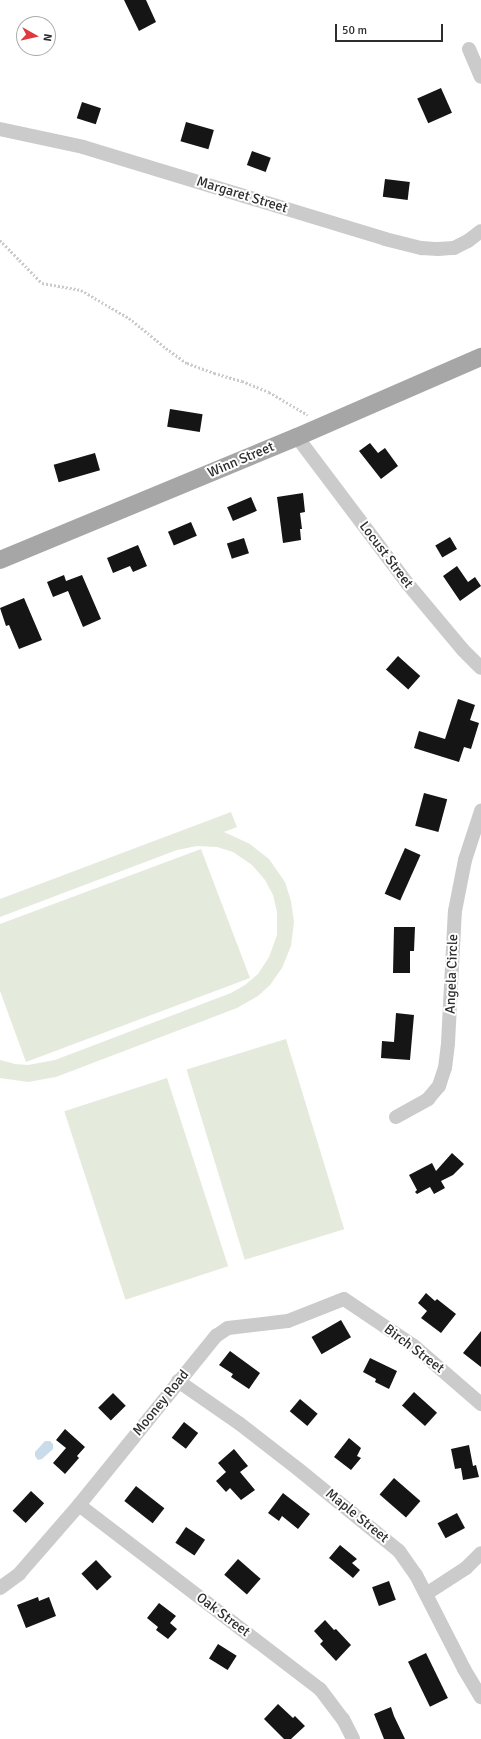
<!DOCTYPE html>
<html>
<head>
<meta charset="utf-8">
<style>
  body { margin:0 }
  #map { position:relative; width:481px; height:1739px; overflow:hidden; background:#fff; font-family:Signika,sans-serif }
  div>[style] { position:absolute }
  .green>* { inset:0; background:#e4ebdd; transform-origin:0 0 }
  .water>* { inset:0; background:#cadcea }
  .building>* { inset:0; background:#151515; transform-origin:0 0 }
  .path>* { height:2.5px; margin-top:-1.25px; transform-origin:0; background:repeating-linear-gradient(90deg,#cbcbcb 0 2px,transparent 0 4px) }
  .minor>* { height:14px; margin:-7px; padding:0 7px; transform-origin:7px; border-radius:7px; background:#cbcbcb }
  .major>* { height:18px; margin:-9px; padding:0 9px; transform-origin:9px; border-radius:9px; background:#a6a6a6 }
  span { translate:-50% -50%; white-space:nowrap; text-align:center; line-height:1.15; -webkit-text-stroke:4px #fff; paint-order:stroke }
  .street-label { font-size:14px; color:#2e2e2e }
  .north { position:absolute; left:16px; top:16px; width:40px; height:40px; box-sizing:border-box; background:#fff; border:1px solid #ababab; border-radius:50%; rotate:98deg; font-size:11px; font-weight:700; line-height:16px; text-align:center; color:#2e2e2e }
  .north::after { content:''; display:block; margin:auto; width:14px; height:18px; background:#dd393f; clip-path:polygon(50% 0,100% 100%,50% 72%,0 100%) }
  .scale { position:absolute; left:335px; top:24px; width:108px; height:18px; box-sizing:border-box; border:2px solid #2e2e2e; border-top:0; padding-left:5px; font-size:12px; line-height:14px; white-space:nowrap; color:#2e2e2e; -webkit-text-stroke:3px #fff; paint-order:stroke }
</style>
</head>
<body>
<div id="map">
  <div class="green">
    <div style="clip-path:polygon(231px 812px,237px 827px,224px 832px,250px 844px,269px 859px,285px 882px,291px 901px,294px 922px,291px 946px,282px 968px,270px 985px,258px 996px,237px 1008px,56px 1077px,28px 1082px,0 1078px,0 1060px,15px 1064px,28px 1065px,55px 1060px,231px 993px,245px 985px,258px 974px,269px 957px,277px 935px,277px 912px,273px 895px,265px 880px,252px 865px,233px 852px,217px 847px,197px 846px,177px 850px,0 917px,0 899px)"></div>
    <div style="clip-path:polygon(201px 849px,250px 978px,26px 1062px,0 991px,0 924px)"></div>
    <div style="left:286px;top:1039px;width:199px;height:104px;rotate:73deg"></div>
    <div style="left:167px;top:1078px;width:198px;height:108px;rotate:72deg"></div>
  </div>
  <div class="water">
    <div style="clip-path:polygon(45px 1441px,50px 1441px,53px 1444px,53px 1449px,42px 1459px,38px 1460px,35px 1456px,35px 1452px)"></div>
  </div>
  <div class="building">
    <div style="clip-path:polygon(124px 0,146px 0,156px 22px,139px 31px)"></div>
    <div style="left:441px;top:88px;width:27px;height:26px;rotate:66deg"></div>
    <div style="left:82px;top:102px;width:20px;height:17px;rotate:18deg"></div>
    <div style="left:186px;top:122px;width:29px;height:20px;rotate:16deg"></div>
    <div style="left:252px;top:151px;width:20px;height:15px;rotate:20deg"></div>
    <div style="left:385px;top:179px;width:25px;height:18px;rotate:7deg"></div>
    <div style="left:170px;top:409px;width:33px;height:18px;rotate:9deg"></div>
    <div style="clip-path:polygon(370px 443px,378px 453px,385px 448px,398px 466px,381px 479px,359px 451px)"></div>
    <div style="left:95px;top:453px;width:18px;height:43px;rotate:74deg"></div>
    <div style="clip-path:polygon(303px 493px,305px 512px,300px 513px,302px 529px,300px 529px,301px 540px,283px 543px,277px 497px)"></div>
    <div style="left:251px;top:497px;width:15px;height:26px;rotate:67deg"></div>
    <div style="left:191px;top:522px;width:15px;height:25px;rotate:67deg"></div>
    <div style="left:450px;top:537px;width:14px;height:17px;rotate:60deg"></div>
    <div style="left:244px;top:538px;width:16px;height:18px;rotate:72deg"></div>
    <div style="clip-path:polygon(138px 545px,147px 566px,133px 572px,130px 566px,113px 573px,107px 558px)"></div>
    <div style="clip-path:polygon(457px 566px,468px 582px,475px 577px,481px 586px,460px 601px,443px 576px)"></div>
    <div style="clip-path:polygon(64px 575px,66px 581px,82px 575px,101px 619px,83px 627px,68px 591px,53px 597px,47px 582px)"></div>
    <div style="clip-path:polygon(24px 598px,42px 640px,19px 649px,9px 625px,6px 626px,0 608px)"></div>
    <div style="left:398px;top:656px;width:30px;height:18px;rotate:42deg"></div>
    <div style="clip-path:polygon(458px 699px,475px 705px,470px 720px,479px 723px,471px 749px,464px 747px,459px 762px,414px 748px,419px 731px,445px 739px)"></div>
    <div style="left:424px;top:793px;width:24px;height:34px;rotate:15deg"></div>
    <div style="left:405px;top:848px;width:17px;height:50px;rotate:24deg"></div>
    <div style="clip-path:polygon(394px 927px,415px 927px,414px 951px,410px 951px,410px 973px,393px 973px)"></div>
    <div style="clip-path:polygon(396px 1013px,414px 1015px,410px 1060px,381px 1058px,382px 1041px,394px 1042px)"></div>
    <div style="clip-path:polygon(452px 1153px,464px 1164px,453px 1175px,441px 1181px,445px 1188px,434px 1194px,430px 1187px,417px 1194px,415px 1192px,417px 1190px,409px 1175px,432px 1163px,436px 1171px)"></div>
    <div style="clip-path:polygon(426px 1293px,435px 1301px,437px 1299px,456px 1314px,441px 1333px,421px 1318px,427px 1311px,418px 1303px)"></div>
    <div style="left:341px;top:1320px;width:20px;height:34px;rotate:60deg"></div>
    <div style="clip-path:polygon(481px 1331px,481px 1367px,463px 1353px)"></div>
    <div style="clip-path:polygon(230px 1351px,260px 1373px,249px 1389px,231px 1377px,233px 1374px,219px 1365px)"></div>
    <div style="clip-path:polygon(370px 1358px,397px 1371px,389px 1389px,375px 1382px,376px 1379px,363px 1372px)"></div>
    <div style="left:414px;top:1392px;width:31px;height:18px;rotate:42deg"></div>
    <div style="left:113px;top:1393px;width:18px;height:21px;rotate:45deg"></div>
    <div style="left:300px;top:1399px;width:23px;height:16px;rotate:40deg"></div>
    <div style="left:184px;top:1422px;width:18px;height:20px;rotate:38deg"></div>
    <div style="clip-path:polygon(65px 1429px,85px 1447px,77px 1456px,79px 1458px,65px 1474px,53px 1463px,66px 1448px,56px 1440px)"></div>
    <div style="clip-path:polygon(349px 1438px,361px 1448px,357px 1456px,361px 1458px,351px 1470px,334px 1457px)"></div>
    <div style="clip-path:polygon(469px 1445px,473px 1466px,476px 1465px,479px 1477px,463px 1480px,461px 1468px,455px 1469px,451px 1449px)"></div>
    <div style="clip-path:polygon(234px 1449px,248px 1466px,240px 1472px,255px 1490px,241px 1500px,230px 1488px,226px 1492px,216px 1481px,226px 1472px,218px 1463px)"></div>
    <div style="left:394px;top:1478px;width:35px;height:22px;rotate:41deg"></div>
    <div style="left:136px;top:1486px;width:36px;height:19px;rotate:38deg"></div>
    <div style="left:31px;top:1491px;width:18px;height:27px;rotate:43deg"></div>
    <div style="clip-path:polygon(283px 1493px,310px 1514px,298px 1529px,282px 1516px,279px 1521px,268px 1513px)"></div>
    <div style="left:457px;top:1513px;width:17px;height:22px;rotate:62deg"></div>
    <div style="left:186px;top:1527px;width:23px;height:19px;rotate:34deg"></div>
    <div style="clip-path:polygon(340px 1545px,357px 1559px,352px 1563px,360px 1570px,353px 1578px,329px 1558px)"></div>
    <div style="left:238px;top:1559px;width:30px;height:21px;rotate:41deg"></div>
    <div style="left:96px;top:1560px;width:23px;height:20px;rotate:47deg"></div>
    <div style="left:389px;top:1581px;width:20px;height:18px;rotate:70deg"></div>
    <div style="clip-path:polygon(38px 1597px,39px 1601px,49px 1597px,56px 1616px,26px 1628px,17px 1605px)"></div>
    <div style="clip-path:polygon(159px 1603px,176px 1616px,170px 1623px,177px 1629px,168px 1639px,156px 1630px,158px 1627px,147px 1618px)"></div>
    <div style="clip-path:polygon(325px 1620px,334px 1630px,336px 1629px,351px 1645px,336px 1661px,320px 1644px,323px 1641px,314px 1631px)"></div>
    <div style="left:218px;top:1644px;width:22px;height:17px;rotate:32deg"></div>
    <div style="left:426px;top:1653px;width:50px;height:20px;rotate:64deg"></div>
    <div style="clip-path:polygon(278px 1704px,293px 1718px,295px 1716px,305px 1726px,291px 1739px,284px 1739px,264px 1719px)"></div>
    <div style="clip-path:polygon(391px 1707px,394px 1716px,405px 1739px,384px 1739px,374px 1714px)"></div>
  </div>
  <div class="path">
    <div style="left:0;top:240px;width:60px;rotate:45.7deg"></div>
    <div style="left:42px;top:283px;width:40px;rotate:10deg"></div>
    <div style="left:81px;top:290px;width:56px;rotate:30.3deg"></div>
    <div style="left:129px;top:318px;width:48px;rotate:39deg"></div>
    <div style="left:166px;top:348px;width:26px;rotate:36deg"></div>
    <div style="left:187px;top:363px;width:29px;rotate:20deg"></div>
    <div style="left:214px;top:373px;width:29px;rotate:16deg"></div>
    <div style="left:242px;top:381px;width:29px;rotate:22deg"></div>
    <div style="left:269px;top:392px;width:45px;rotate:30.5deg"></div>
  </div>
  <div class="minor">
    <div style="left:469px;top:49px;width:30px;rotate:67deg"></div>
    <div style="left:0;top:129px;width:85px;rotate:12.2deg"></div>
    <div style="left:83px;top:147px;width:316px;rotate:16.9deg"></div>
    <div style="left:385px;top:239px;width:38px;rotate:14deg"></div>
    <div style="left:422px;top:248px;width:16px;rotate:4deg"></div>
    <div style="left:438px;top:249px;width:16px;rotate:-4deg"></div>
    <div style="left:454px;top:248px;width:16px;rotate:-27deg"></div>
    <div style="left:468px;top:241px;width:16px;rotate:-38deg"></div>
    <div style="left:297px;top:437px;width:183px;rotate:53deg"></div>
    <div style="left:407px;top:583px;width:87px;rotate:50.1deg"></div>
    <div style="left:463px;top:650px;width:25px;rotate:45deg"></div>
    <div style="left:396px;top:1117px;width:37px;rotate:-29deg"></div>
    <div style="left:428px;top:1099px;width:17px;rotate:-50deg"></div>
    <div style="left:439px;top:1086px;width:19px;rotate:-72deg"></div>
    <div style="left:445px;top:1068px;width:25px;rotate:-83deg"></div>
    <div style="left:448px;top:1043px;width:132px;rotate:-87deg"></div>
    <div style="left:455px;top:911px;width:52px;rotate:-78.9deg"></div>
    <div style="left:465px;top:860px;width:52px;rotate:-71.9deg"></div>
    <div style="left:178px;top:1381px;width:75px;rotate:34.7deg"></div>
    <div style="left:240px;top:1424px;width:73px;rotate:37.8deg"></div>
    <div style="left:298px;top:1469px;width:130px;rotate:39.1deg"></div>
    <div style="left:399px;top:1551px;width:29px;rotate:55deg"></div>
    <div style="left:416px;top:1575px;width:106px;rotate:62.9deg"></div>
    <div style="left:464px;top:1669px;width:33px;rotate:59deg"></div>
    <div style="left:79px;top:1505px;width:303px;rotate:37.4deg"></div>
    <div style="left:320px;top:1689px;width:38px;rotate:53deg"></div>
    <div style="left:343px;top:1719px;width:22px;rotate:63deg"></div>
    <div style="left:0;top:1588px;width:24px;rotate:-36deg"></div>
    <div style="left:19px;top:1574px;width:91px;rotate:-49deg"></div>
    <div style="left:79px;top:1505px;width:218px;rotate:-51deg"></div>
    <div style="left:216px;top:1336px;width:14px;rotate:-34deg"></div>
    <div style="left:228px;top:1328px;width:60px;rotate:-6.7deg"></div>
    <div style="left:288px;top:1321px;width:60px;rotate:-21.4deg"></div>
    <div style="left:344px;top:1299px;width:84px;rotate:33.9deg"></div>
    <div style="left:414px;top:1346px;width:89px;rotate:40.9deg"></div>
    <div style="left:426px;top:1594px;width:48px;rotate:-33deg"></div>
    <div style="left:466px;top:1568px;width:21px;rotate:-45deg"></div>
  </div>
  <div class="major">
    <div style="left:0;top:560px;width:321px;rotate:-22.5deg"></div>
    <div style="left:297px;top:437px;width:201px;rotate:-23.5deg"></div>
  </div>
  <div class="street-label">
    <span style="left:242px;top:195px;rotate:17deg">Margaret Street</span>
    <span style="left:241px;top:460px;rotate:-23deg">Winn Street</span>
    <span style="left:386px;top:555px;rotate:53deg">Locust Street</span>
    <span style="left:452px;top:974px;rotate:-88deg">Angela Circle</span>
    <span style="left:414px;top:1349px;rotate:37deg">Birch Street</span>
    <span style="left:161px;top:1403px;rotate:-51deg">Mooney Road</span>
    <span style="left:357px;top:1516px;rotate:39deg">Maple Street</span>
    <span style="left:223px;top:1615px;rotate:37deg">Oak Street</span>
  </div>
  <div class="north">N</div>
  <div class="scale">50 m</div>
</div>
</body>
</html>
